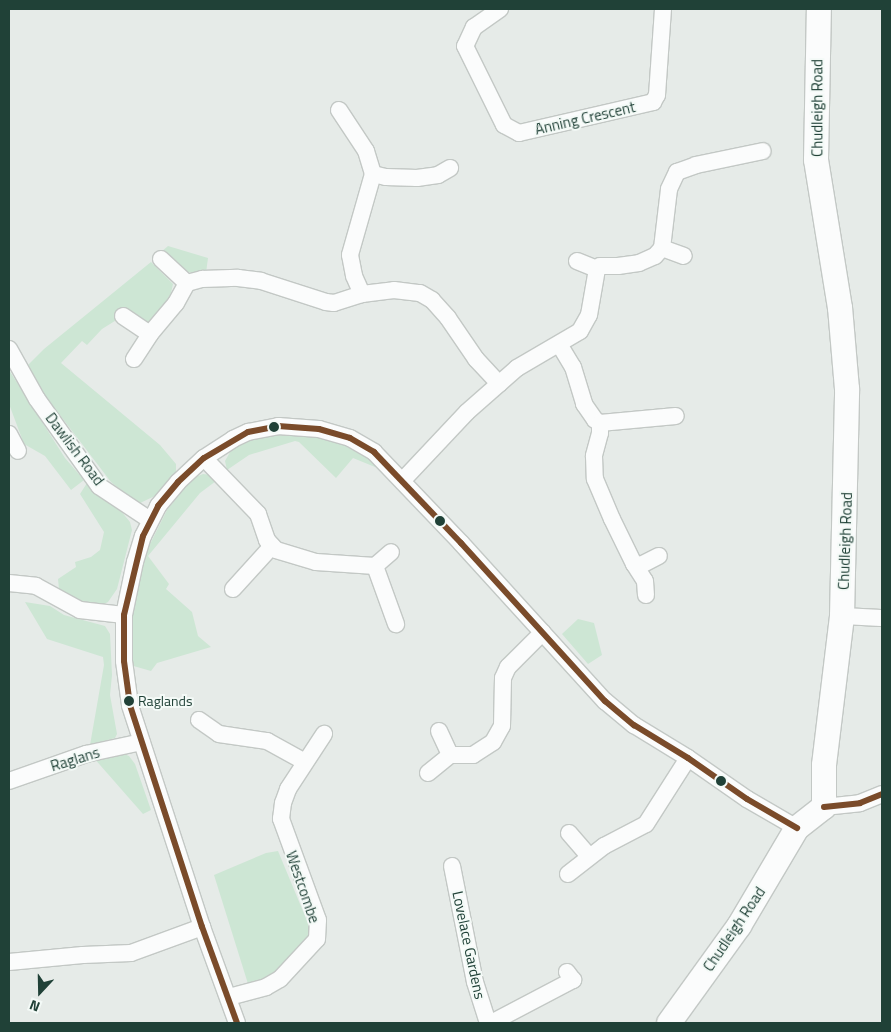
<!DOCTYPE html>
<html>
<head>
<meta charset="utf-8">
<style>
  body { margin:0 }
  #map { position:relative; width:891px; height:1032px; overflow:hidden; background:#e6ebe8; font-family:"Titillium Web",sans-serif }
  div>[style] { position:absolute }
  .green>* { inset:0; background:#cde6d4 }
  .roads { filter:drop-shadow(1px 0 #c3c8c5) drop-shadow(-1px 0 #c3c8c5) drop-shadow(0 1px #c3c8c5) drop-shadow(0 -1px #c3c8c5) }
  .street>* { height:16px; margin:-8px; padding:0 8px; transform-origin:8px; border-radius:8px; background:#fbfcfc }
  .secondary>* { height:24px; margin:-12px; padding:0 12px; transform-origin:12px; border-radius:12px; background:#fbfcfc }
  .bus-1>* { height:6px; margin:-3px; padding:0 3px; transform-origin:3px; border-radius:3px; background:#7a4b2a }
  .dots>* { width:14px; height:14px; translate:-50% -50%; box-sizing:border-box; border:2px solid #f4faf7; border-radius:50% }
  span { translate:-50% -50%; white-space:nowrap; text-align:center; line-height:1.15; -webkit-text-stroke:4px #f4faf7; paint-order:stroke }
  .bus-label { font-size:14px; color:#204137 }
  .left { translate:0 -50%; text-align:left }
  .street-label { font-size:15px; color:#204137 }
  .frame { position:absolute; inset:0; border:10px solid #204137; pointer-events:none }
  .north { position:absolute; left:15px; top:967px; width:50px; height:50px; -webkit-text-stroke:4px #f4faf7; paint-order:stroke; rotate:201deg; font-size:14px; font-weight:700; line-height:20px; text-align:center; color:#204137 }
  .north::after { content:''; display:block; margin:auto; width:18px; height:22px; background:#204137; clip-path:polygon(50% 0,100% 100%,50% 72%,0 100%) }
</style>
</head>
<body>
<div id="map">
  <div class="green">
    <div style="clip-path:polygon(168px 246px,208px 258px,206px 273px,185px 272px,160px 253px)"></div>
    <div style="clip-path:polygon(151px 262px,173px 284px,171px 293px,162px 309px,145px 327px,126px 314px,102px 329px,87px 345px,82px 341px,61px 363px,160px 445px,176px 464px,176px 474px,159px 494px,138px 504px,111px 482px,37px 385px,28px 365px,44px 349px)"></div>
    <div style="clip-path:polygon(9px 370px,65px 458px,84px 480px,71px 490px,45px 456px,24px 444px,9px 404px)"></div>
    <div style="clip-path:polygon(274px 434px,313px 435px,340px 443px,367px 458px,380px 469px,353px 458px,336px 478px,299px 442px,295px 441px,249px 455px,227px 470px,225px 461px,233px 447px,259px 437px)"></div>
    <div style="clip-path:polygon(203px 474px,211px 475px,216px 481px,200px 493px,148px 556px,169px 584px,166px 589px,192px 612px,198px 636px,211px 647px,157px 663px,151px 671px,130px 665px,129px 636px,141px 562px,167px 510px,193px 478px)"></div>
    <div style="clip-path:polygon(87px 483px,121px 511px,130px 522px,132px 530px,117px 589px,108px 602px,102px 605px,91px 604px,74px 599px,59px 589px,58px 579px,76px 567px,75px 562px,91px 557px,100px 550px,104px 532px,80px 494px)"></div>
    <div style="clip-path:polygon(25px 602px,50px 606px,64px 615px,105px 626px,110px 634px,112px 675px,110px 695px,117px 734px,115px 738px,90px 745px,104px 665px,103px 657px,47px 639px)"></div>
    <div style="clip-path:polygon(578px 619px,594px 623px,602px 655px,588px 664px,562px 634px)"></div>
    <div style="clip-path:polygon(124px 754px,129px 756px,135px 764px,151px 810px,143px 814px,93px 757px)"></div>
    <div style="clip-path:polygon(278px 851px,310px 928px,309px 937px,284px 966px,249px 987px,214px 875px,266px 853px)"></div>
  </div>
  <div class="roads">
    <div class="street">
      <div style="left:500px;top:9px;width:32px;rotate:145deg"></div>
      <div style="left:474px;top:27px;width:21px;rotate:115deg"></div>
      <div style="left:465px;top:46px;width:88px;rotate:63.7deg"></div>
      <div style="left:504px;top:125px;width:17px;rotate:28deg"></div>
      <div style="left:519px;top:133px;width:138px;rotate:-13deg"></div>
      <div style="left:653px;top:102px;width:8px;rotate:-60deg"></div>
      <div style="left:657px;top:95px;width:86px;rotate:-86deg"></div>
      <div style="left:339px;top:110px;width:49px;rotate:56.6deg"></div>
      <div style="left:366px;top:151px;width:24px;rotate:73deg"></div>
      <div style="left:373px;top:174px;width:84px;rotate:105.9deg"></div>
      <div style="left:350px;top:255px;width:21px;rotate:79deg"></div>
      <div style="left:354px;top:276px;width:20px;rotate:66deg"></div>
      <div style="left:373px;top:174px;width:13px;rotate:13deg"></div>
      <div style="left:386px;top:177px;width:31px;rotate:2deg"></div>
      <div style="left:417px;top:178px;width:21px;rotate:-8deg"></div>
      <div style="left:438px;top:175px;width:14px;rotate:-30deg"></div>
      <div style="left:662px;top:248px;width:23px;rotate:20deg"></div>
      <div style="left:161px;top:259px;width:35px;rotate:43deg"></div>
      <div style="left:187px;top:283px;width:16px;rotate:-15deg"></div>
      <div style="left:202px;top:279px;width:36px;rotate:-2deg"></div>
      <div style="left:238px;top:278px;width:23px;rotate:7deg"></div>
      <div style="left:261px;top:281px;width:68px;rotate:17.9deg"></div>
      <div style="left:326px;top:302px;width:8px;rotate:7deg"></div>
      <div style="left:334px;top:303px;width:29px;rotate:-18deg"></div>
      <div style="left:362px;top:294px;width:32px;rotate:-7deg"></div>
      <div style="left:394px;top:290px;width:26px;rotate:7deg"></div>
      <div style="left:420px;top:293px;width:14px;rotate:30deg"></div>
      <div style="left:432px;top:300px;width:24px;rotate:48deg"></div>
      <div style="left:448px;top:318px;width:50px;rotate:55.7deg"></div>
      <div style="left:476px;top:359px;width:34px;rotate:47deg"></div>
      <div style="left:577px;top:261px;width:22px;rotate:22deg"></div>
      <div style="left:123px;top:316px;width:32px;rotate:34deg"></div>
      <div style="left:559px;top:344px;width:27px;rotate:59deg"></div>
      <div style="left:573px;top:367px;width:39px;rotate:73deg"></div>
      <div style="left:584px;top:404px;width:19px;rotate:55deg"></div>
      <div style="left:595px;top:420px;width:6px;rotate:31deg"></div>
      <div style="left:600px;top:423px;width:76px;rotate:-5.3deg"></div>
      <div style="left:9px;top:349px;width:57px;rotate:60.8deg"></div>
      <div style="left:37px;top:399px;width:107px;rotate:54.5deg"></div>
      <div style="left:99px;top:486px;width:61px;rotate:33.7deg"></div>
      <div style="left:134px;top:359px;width:30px;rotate:-57deg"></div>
      <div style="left:150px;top:334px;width:40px;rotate:-50deg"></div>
      <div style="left:176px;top:303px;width:23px;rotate:-61deg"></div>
      <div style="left:600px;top:423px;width:10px;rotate:90deg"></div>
      <div style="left:600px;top:433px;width:24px;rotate:105deg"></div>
      <div style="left:594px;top:456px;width:23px;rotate:88deg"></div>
      <div style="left:595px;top:479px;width:43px;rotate:67deg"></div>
      <div style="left:612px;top:519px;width:50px;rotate:63.9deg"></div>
      <div style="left:634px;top:564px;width:20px;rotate:57deg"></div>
      <div style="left:645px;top:581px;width:14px;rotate:86deg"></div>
      <div style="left:9px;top:434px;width:19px;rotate:62deg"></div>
      <div style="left:204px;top:458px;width:78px;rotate:46deg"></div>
      <div style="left:258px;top:514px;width:28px;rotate:71deg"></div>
      <div style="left:267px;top:540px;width:13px;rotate:48deg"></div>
      <div style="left:276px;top:550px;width:42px;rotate:16.7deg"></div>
      <div style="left:316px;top:562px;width:59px;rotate:3.9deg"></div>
      <div style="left:375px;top:566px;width:62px;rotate:70.1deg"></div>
      <div style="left:403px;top:480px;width:93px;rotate:-46.7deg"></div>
      <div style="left:467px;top:412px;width:67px;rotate:-41.3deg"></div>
      <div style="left:517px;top:368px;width:73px;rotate:-30.4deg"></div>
      <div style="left:580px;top:331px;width:18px;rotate:-61deg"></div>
      <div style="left:589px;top:315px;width:47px;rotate:-80.1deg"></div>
      <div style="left:597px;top:269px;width:4px;rotate:-45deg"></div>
      <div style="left:600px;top:266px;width:18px"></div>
      <div style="left:618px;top:266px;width:21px;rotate:-8deg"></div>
      <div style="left:639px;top:263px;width:17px;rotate:-24deg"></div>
      <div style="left:655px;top:256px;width:11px;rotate:-49deg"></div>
      <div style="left:662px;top:248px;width:59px;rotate:-83.2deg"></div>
      <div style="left:669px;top:189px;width:19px;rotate:-65deg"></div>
      <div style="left:677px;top:172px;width:20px;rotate:-20deg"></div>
      <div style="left:696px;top:165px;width:68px;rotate:-11.8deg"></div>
      <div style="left:634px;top:564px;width:7px;rotate:8deg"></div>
      <div style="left:641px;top:565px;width:20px;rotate:-27deg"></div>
      <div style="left:375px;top:566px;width:21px;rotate:-41deg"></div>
      <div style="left:9px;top:583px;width:27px;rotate:6deg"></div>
      <div style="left:36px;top:586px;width:50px;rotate:28.6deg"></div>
      <div style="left:80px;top:610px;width:44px;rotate:6.5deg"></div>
      <div style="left:233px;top:589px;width:58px;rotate:-47.8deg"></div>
      <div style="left:842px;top:616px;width:40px;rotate:2.9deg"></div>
      <div style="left:199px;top:720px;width:24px;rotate:35deg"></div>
      <div style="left:219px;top:734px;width:49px;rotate:8.3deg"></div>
      <div style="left:267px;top:741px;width:43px;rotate:28.9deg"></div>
      <div style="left:439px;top:731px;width:26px;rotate:65deg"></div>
      <div style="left:428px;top:773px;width:28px;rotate:-39deg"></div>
      <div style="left:450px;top:755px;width:23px"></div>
      <div style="left:473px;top:755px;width:24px;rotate:-33deg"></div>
      <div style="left:493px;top:742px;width:18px;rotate:-61deg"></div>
      <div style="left:502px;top:726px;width:48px;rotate:-88.8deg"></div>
      <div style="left:503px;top:678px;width:12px;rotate:-66deg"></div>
      <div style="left:508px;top:667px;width:49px;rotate:-45deg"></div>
      <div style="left:9px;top:781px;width:82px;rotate:-19.3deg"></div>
      <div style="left:86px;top:754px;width:57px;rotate:-12.1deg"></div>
      <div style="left:824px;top:807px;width:36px;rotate:-6deg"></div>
      <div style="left:860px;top:803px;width:24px;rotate:-22deg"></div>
      <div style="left:569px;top:833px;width:30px;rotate:49deg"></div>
      <div style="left:452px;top:866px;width:118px;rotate:78.8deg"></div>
      <div style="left:475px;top:982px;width:43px;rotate:72.4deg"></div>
      <div style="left:568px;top:874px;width:46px;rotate:-37.9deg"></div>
      <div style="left:604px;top:846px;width:47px;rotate:-27.6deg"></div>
      <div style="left:646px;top:824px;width:78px;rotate:-57.5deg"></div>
      <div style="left:9px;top:962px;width:74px;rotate:-5.4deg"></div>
      <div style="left:83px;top:955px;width:48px;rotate:-2.4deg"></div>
      <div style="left:131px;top:953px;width:76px;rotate:-20.1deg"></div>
      <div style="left:229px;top:997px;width:38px;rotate:-15deg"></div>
      <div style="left:266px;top:987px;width:16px;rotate:-30deg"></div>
      <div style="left:280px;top:979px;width:54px;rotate:-47.2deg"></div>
      <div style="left:317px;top:939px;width:19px;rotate:-87deg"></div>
      <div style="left:318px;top:920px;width:108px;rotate:-110.1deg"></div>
      <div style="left:281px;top:819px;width:16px;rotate:-83deg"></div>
      <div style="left:283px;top:803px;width:15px;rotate:-70deg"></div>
      <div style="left:288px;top:789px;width:66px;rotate:-56.8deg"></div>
      <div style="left:237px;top:1023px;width:102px;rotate:-110deg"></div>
      <div style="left:202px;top:927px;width:233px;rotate:-108deg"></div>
      <div style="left:130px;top:705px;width:44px;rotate:-97.8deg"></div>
      <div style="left:124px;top:661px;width:46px;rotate:-90deg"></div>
      <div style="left:124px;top:615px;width:54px;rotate:-78.3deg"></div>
      <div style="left:135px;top:562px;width:27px;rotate:-73deg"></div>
      <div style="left:143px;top:536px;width:34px;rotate:-63deg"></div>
      <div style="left:158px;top:506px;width:31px;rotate:-50deg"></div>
      <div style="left:178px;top:482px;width:35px;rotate:-43deg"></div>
      <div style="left:204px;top:458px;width:35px;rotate:-33deg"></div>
      <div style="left:233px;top:439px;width:17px;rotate:-25deg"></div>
      <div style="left:248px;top:432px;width:31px;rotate:-11deg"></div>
      <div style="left:278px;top:426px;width:41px;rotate:4.2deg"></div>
      <div style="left:319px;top:429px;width:32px;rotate:16deg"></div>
      <div style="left:350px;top:438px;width:28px;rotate:30deg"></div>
      <div style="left:374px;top:452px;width:126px;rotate:46.3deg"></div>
      <div style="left:461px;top:543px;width:214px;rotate:47.7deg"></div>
      <div style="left:605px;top:701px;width:38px;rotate:40deg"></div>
      <div style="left:634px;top:725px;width:63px;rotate:31.4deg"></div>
      <div style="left:688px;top:758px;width:72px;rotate:34.8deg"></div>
      <div style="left:747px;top:799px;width:58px;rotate:30.1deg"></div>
      <div style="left:491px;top:1023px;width:93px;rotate:-27.7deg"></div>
      <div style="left:573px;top:980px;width:10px;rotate:-127deg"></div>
    </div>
    <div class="secondary">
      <div style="left:669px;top:1023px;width:120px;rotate:-54.2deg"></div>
      <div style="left:739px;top:926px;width:114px;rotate:-59.4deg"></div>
      <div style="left:797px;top:828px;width:34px;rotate:-38deg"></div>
      <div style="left:824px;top:807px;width:42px;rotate:-90deg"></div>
      <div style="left:824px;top:765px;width:150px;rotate:-83.1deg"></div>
      <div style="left:842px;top:616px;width:227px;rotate:-88.7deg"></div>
      <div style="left:847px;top:389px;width:81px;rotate:-94.9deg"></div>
      <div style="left:840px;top:308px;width:150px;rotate:-99.2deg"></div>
      <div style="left:816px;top:160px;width:151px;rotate:-88.9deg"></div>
    </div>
  </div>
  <div class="bus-1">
    <div style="left:824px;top:807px;width:36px;rotate:-6deg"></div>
    <div style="left:860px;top:803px;width:24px;rotate:-22deg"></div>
    <div style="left:237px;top:1023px;width:102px;rotate:-110deg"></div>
    <div style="left:202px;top:927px;width:233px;rotate:-108deg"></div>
    <div style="left:130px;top:705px;width:44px;rotate:-97.8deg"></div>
    <div style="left:124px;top:661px;width:46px;rotate:-90deg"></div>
    <div style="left:124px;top:615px;width:81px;rotate:-76.5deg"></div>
    <div style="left:143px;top:536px;width:34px;rotate:-63deg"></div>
    <div style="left:158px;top:506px;width:31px;rotate:-50deg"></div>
    <div style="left:178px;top:482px;width:35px;rotate:-43deg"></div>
    <div style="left:204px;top:458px;width:51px;rotate:-30.6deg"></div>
    <div style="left:248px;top:432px;width:31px;rotate:-11deg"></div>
    <div style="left:278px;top:426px;width:41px;rotate:4.2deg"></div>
    <div style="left:319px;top:429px;width:32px;rotate:16deg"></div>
    <div style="left:350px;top:438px;width:28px;rotate:30deg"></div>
    <div style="left:374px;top:452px;width:126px;rotate:46.3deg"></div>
    <div style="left:461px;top:543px;width:214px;rotate:47.7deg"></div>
    <div style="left:605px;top:701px;width:38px;rotate:40deg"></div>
    <div style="left:634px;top:725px;width:63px;rotate:31.4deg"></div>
    <div style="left:688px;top:758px;width:72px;rotate:34.8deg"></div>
    <div style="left:747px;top:799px;width:58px;rotate:30.1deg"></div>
  </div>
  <div class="dots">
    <div style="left:274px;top:427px;background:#204137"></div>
    <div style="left:440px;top:521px;background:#204137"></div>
    <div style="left:129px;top:701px;background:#204137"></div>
    <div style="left:721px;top:781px;background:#204137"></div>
  </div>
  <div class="bus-label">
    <span class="left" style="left:138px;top:701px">Raglands</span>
  </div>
  <div class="street-label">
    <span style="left:817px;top:108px;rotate:-90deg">Chudleigh Road</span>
    <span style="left:585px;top:118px;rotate:-13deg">Anning Crescent</span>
    <span style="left:75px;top:449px;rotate:53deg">Dawlish Road</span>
    <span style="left:845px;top:541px;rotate:-88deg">Chudleigh Road</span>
    <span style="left:75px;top:759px;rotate:-17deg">Raglans</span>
    <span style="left:303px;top:887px;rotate:71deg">Westcombe</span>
    <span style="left:734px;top:929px;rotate:-56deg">Chudleigh Road</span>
    <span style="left:469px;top:945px;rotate:78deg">Lovelace Gardens</span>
  </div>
  <div class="frame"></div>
  <div class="north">N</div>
</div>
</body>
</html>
